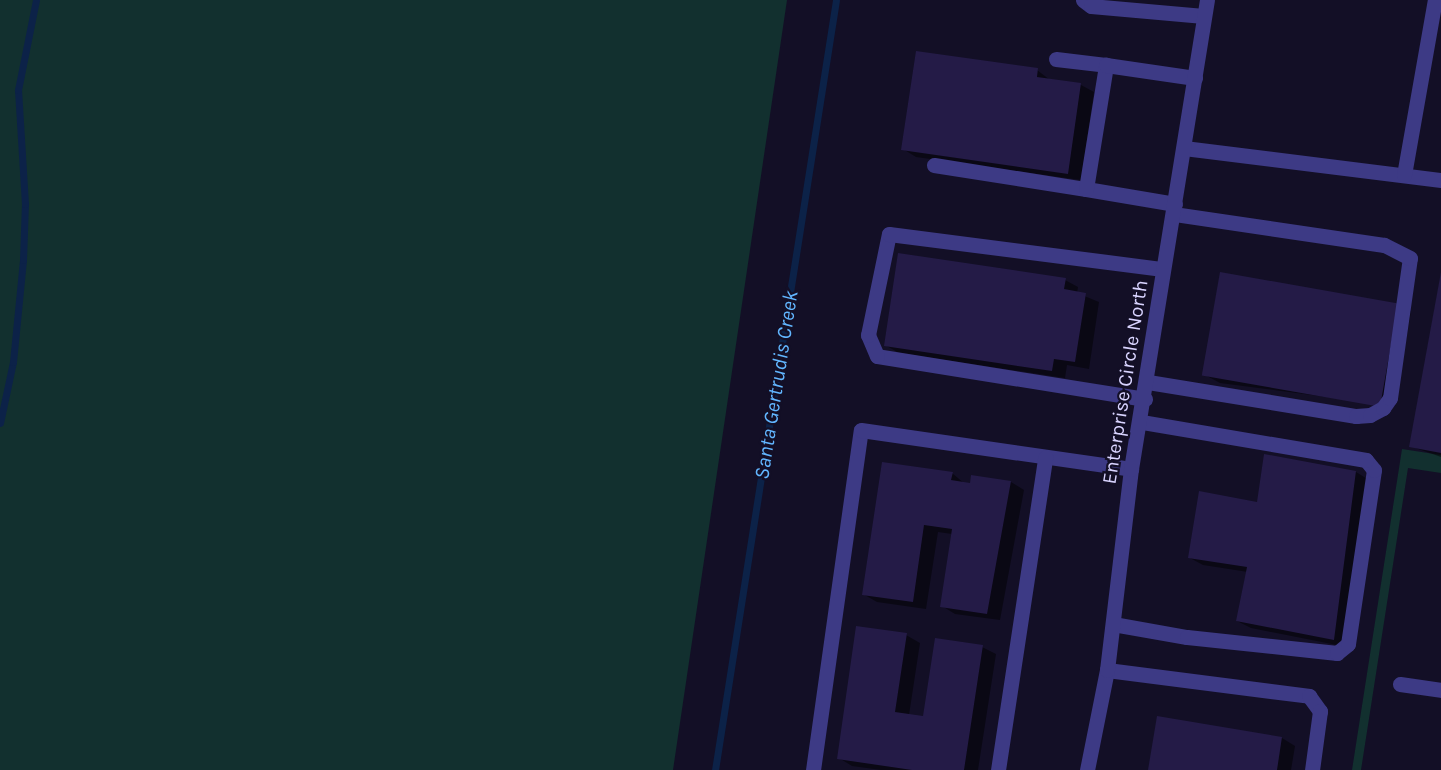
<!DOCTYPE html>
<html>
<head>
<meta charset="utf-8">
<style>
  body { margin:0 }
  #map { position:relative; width:1441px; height:770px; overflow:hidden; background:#130f26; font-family:Karla,sans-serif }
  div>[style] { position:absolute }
  .green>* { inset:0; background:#12302f }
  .shadow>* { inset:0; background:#0007 }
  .stream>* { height:7px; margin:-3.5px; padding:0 3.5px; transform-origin:3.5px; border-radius:3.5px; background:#0c2248 }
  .building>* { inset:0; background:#241b47; transform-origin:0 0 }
  .minor>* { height:15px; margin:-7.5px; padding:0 7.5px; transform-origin:7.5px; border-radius:7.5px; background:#3d3a85 }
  span { translate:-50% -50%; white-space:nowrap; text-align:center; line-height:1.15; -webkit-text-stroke:4.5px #130f26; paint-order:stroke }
  .street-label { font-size:20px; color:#d9d4ff }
  .water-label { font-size:21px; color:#62b6ff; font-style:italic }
</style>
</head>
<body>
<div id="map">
  <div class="green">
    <div style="clip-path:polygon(0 0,787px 0,673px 770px,0 770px)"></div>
    <div style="clip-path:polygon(1402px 449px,1441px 455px,1441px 473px,1408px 468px,1361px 770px,1352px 770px)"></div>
  </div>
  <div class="shadow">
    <div style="clip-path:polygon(1037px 70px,1050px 80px,1081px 85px,1094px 92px,1081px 180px,916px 157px,903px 149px)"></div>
    <div style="clip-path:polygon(1441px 274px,1441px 457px,1410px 446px)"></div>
    <div style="clip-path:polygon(1065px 280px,1078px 287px,1077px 293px,1099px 302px,1089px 369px,1067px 365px,1065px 378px,899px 353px,885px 345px)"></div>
    <div style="clip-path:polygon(1397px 303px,1411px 311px,1395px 406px,1220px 383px,1207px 376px)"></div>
    <div style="clip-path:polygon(1356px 472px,1369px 480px,1347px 647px,1251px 628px,1237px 621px,1248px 572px,1203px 565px,1190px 558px,1259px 503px)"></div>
    <div style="clip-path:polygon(952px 473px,965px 484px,971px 484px,972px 477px,1011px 482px,1024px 490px,1000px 620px,955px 614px,942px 606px,952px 534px,938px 532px,926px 609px,877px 602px,863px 594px)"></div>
    <div style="clip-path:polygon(906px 635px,920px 643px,909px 715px,924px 718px,982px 647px,996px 654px,978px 770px,881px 770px,852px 766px,839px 758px)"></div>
    <div style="clip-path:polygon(1158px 718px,1282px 738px,1295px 746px,1291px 770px,1150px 770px)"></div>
  </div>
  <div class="stream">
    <div style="left:0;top:423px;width:62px;rotate:-78deg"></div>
    <div style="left:13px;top:362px;width:102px;rotate:-84.4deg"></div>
    <div style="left:23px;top:260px;width:56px;rotate:-88deg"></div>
    <div style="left:25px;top:204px;width:114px;rotate:-93.5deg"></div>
    <div style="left:18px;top:90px;width:92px;rotate:-78.7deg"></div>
    <div style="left:715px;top:770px;width:779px;rotate:-81.07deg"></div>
  </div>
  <div class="building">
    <div style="clip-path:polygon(916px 51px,1038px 68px,1037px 77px,1081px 83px,1068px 174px,901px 150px)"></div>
    <div style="clip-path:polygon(898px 253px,1066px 278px,1064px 289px,1086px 293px,1075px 362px,1054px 359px,1052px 371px,884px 346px)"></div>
    <div style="left:1220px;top:272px;width:181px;height:105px;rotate:10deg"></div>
    <div style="clip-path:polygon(1441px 272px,1441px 453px,1409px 447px)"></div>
    <div style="clip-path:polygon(1264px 454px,1356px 471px,1334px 640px,1236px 621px,1247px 567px,1188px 558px,1199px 491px,1257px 502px)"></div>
    <div style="clip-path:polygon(882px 462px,953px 472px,951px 480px,970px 483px,971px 475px,1011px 481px,987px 614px,940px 607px,952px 529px,924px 525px,913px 602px,862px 595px)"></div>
    <div style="clip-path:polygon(856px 626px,907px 633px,895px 712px,923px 716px,935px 638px,983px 645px,964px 770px,912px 770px,837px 759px)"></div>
    <div style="clip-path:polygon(1157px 716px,1282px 737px,1277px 770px,1148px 770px)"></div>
  </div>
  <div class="minor">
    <div style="left:1083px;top:0;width:10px;rotate:37deg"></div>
    <div style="left:1091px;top:6px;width:113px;rotate:5.1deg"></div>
    <div style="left:1056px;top:59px;width:50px;rotate:6.8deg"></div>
    <div style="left:1184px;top:148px;width:259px;rotate:7.1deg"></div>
    <div style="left:934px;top:165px;width:154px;rotate:9deg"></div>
    <div style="left:1404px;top:175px;width:178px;rotate:-80deg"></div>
    <div style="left:1175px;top:204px;width:90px;rotate:-170.4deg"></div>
    <div style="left:1086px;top:189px;width:126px;rotate:-80.8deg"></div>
    <div style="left:1106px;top:65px;width:90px;rotate:8.3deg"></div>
    <div style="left:1148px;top:382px;width:211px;rotate:9.3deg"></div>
    <div style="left:1356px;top:416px;width:14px;rotate:-4deg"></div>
    <div style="left:1370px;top:415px;width:15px;rotate:-28deg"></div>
    <div style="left:1383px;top:408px;width:12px;rotate:-55deg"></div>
    <div style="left:1390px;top:398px;width:141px;rotate:-81.9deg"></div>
    <div style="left:1410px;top:258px;width:29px;rotate:-153deg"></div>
    <div style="left:1384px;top:245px;width:213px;rotate:-171.6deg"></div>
    <div style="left:1145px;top:399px;width:271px;rotate:-170.9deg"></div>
    <div style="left:877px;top:356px;width:23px;rotate:-113deg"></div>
    <div style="left:868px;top:335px;width:103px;rotate:-78.3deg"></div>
    <div style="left:889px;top:234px;width:276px;rotate:7.3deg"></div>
    <div style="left:1113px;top:624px;width:75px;rotate:10deg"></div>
    <div style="left:1187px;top:637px;width:151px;rotate:6.1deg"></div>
    <div style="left:1337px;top:653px;width:14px;rotate:-39deg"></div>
    <div style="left:1348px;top:644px;width:176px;rotate:-81.5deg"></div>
    <div style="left:1374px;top:470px;width:13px;rotate:-129deg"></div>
    <div style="left:1366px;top:460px;width:228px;rotate:-170.4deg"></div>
    <div style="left:1107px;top:670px;width:204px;rotate:7.3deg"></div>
    <div style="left:1309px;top:696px;width:19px;rotate:54deg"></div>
    <div style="left:1320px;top:711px;width:60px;rotate:97.7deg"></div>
    <div style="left:1400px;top:684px;width:41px;rotate:8.3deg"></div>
    <div style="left:813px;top:770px;width:343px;rotate:-82deg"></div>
    <div style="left:861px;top:430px;width:273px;rotate:8.2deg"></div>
    <div style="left:998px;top:770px;width:316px;rotate:-81.4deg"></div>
    <div style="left:1087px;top:770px;width:102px;rotate:-78.7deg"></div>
    <div style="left:1107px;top:670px;width:202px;rotate:-83.2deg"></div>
    <div style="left:1131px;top:469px;width:475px;rotate:-80.8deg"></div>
  </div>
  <div class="street-label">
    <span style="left:1125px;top:382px;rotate:-81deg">Enterprise Circle North</span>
  </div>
  <div class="water-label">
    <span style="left:776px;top:385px;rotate:-81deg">Santa Gertrudis Creek</span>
  </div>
</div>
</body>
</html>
